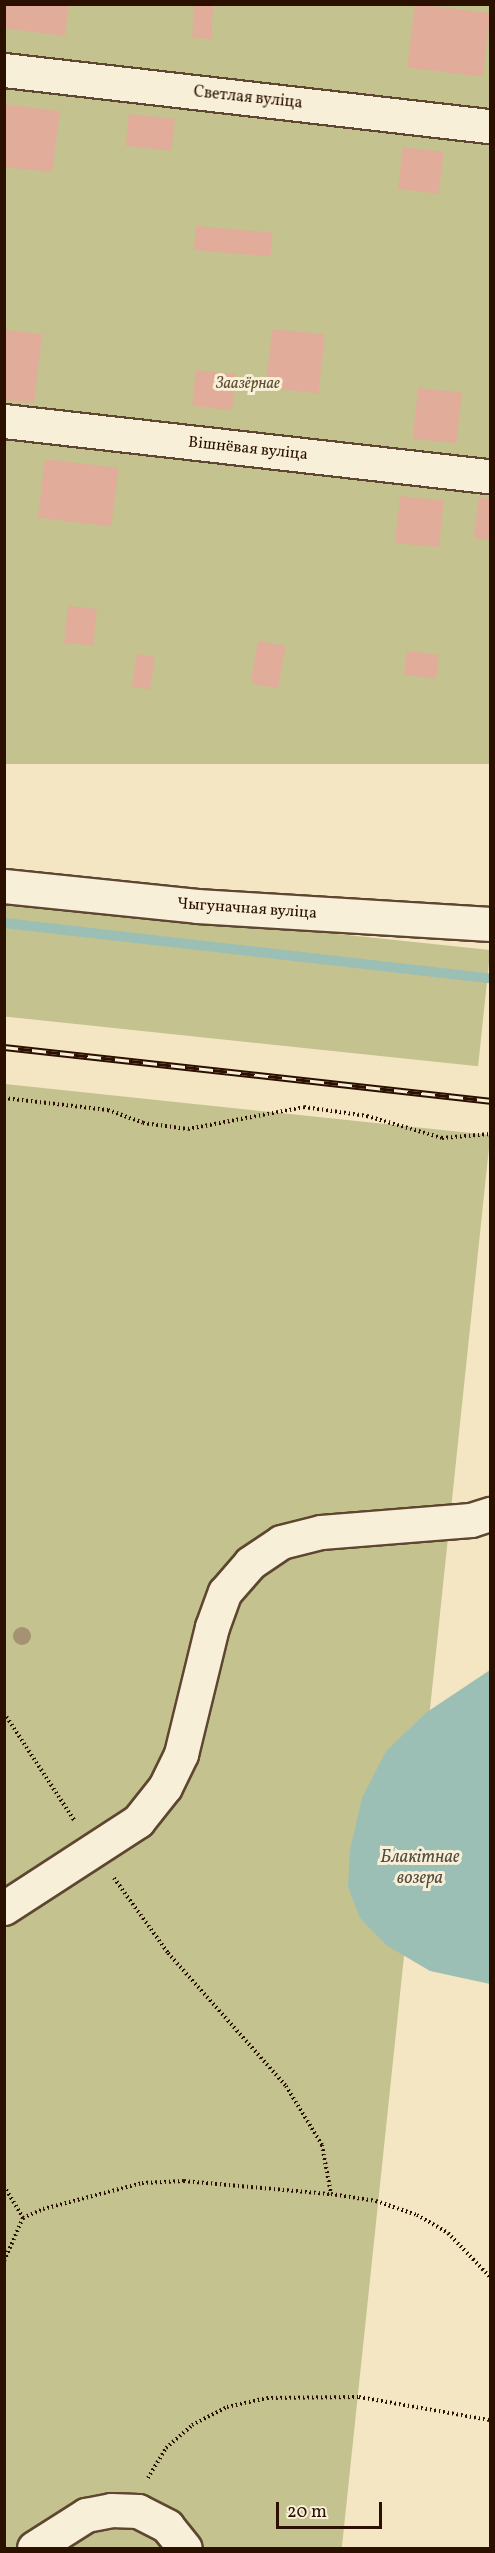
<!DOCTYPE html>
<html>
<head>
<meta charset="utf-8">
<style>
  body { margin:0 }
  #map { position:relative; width:495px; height:2553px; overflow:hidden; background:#f5e6c3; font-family:Vollkorn,serif }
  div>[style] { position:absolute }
  .green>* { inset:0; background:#c4c28e; transform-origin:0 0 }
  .water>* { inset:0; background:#9cbfb5 }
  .stream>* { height:10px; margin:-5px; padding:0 5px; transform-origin:5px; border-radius:5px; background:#9cbfb5 }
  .building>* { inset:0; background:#e1ac99; transform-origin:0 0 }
  .path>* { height:4px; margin-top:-2px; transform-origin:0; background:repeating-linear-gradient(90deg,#2b1000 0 1.5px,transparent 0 4.5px) }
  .roads { filter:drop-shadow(2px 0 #5e4631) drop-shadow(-2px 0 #5e4631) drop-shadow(0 2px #5e4631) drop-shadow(0 -2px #5e4631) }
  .minor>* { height:33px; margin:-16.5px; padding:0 16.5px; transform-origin:16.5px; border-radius:16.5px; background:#f8efd8 }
  .rail>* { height:7px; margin-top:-3.5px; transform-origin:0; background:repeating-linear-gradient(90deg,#f8efd8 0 14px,#2b1000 0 28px); box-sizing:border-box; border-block:2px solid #2b1000 }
  .trees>* { width:18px; height:18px; margin:-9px; border-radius:50%; background:#a49273 }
  span { translate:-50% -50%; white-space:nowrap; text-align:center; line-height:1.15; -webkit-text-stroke:6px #f8efd8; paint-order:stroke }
  .street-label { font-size:16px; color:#2b1000 }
  .park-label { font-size:16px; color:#614e32; font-style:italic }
  .water-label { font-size:18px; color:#534d3f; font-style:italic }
  .frame { position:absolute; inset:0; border:6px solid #2b1000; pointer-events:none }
  .scale { position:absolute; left:276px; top:2502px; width:106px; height:27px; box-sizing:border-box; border:3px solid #2b1000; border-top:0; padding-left:8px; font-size:18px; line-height:21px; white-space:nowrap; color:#2b1000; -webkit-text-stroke:4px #f8efd8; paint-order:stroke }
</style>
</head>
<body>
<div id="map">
  <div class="green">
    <div style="left:5px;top:5px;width:485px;height:759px"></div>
    <div style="left:5px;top:899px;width:488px;height:117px;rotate:6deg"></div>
    <div style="left:5px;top:1084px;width:488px;height:1464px;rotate:6deg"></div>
  </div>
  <div class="water">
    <div style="clip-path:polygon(490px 1670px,490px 1984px,430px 1971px,386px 1945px,360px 1918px,348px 1887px,350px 1850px,362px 1798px,386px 1751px,427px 1712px)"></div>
  </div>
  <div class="stream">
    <div style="left:4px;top:923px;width:489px;rotate:6.5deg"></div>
  </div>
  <div class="building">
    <div style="clip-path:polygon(4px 4px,69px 4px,65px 36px,4px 28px)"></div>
    <div style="left:194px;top:4px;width:19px;height:34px;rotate:3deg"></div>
    <div style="left:415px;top:4px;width:76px;height:64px;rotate:7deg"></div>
    <div style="clip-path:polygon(4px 104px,60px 111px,52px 172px,4px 167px)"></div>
    <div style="left:129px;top:114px;width:46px;height:32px;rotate:6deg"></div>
    <div style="left:403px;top:147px;width:41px;height:42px;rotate:7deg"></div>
    <div style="left:196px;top:226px;width:77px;height:24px;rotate:5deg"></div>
    <div style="left:272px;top:329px;width:53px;height:59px;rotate:6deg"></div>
    <div style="clip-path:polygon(4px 330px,42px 334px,34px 403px,4px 400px)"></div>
    <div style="left:196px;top:370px;width:40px;height:36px;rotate:6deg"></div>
    <div style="left:418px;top:388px;width:44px;height:51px;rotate:6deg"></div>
    <div style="left:45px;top:459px;width:74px;height:59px;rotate:7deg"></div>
    <div style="left:400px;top:496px;width:44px;height:47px;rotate:6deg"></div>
    <div style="clip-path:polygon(479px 497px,490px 499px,490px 540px,474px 538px)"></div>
    <div style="left:68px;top:606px;width:29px;height:37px;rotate:6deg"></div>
    <div style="left:258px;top:641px;width:28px;height:43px;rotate:10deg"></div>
    <div style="left:407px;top:651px;width:32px;height:24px;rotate:7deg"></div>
    <div style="left:137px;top:654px;width:18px;height:33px;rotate:9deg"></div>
  </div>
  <div class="path">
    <div style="left:4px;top:1098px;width:105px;rotate:6.6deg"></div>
    <div style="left:108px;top:1110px;width:37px;rotate:20deg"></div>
    <div style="left:143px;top:1123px;width:45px;rotate:7.6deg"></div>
    <div style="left:188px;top:1129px;width:118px;rotate:-10.7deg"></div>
    <div style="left:304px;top:1107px;width:64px;rotate:8.1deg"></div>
    <div style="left:367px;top:1116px;width:78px;rotate:16.3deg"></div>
    <div style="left:442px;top:1138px;width:48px;rotate:-4.8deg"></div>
    <div style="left:4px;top:1713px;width:128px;rotate:56.8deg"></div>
    <div style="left:114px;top:1878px;width:92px;rotate:54.2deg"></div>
    <div style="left:168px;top:1953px;width:178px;rotate:48.4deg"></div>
    <div style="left:286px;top:2086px;width:69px;rotate:58.6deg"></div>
    <div style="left:322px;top:2145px;width:50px;rotate:79.6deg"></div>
    <div style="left:4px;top:2186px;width:37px;rotate:59deg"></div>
    <div style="left:23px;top:2218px;width:47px;rotate:113.8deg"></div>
    <div style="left:23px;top:2218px;width:22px;rotate:-24deg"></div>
    <div style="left:43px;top:2209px;width:102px;rotate:-14.7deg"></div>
    <div style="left:142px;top:2183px;width:42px;rotate:-2.7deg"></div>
    <div style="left:184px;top:2181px;width:148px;rotate:5.1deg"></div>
    <div style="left:331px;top:2194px;width:46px;rotate:8.8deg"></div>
    <div style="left:376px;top:2201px;width:43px;rotate:18.9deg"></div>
    <div style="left:417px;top:2215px;width:36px;rotate:30deg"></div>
    <div style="left:448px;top:2233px;width:61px;rotate:46.3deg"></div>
    <div style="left:148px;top:2478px;width:35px;rotate:-59deg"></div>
    <div style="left:166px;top:2448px;width:35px;rotate:-41deg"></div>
    <div style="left:192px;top:2425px;width:39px;rotate:-27deg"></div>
    <div style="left:227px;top:2407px;width:41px;rotate:-12.7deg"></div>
    <div style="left:267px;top:2398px;width:92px;rotate:-0.6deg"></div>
    <div style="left:359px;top:2397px;width:133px;rotate:10deg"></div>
  </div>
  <div class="roads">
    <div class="minor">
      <div style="left:4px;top:70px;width:489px;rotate:6.6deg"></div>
      <div style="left:4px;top:421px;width:489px;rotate:6.5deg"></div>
      <div style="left:4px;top:886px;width:194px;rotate:5.9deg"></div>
      <div style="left:197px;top:906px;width:294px;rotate:3.5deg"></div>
      <div style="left:4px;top:1908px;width:160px;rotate:-33deg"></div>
      <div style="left:138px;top:1821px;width:43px;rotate:-51.5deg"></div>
      <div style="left:165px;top:1787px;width:37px;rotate:-64deg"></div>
      <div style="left:181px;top:1754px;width:131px;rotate:-76.3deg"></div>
      <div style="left:212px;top:1627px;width:37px;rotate:-70deg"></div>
      <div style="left:225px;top:1592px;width:38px;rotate:-49deg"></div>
      <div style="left:250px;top:1563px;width:37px;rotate:-34deg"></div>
      <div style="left:281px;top:1542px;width:41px;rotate:-14deg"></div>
      <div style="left:321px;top:1532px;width:150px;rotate:-4.6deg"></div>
      <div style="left:471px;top:1520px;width:20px;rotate:-18deg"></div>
      <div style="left:34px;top:2548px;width:62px;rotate:-32.4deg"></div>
      <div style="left:86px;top:2515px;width:25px;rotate:-11deg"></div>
      <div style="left:111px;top:2510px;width:27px;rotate:2deg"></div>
      <div style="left:138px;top:2511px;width:33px;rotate:27deg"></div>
      <div style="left:167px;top:2526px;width:28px;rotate:51deg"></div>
    </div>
  </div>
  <div class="rail">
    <div style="left:4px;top:1047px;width:489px;rotate:6.3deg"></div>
  </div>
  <div class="trees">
    <div style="left:22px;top:1636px"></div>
  </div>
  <div class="street-label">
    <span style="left:248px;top:98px;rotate:6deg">Светлая вуліца</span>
    <span style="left:248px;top:449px;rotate:6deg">Вішнёвая вуліца</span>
    <span style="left:247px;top:909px;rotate:4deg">Чыгуначная вуліца</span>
  </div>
  <div class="park-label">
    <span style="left:248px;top:384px">Заазёрнае</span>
  </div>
  <div class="water-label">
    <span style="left:420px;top:1869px">Блакітнае<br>возера</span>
  </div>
  <div class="frame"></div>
  <div class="scale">20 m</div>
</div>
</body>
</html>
